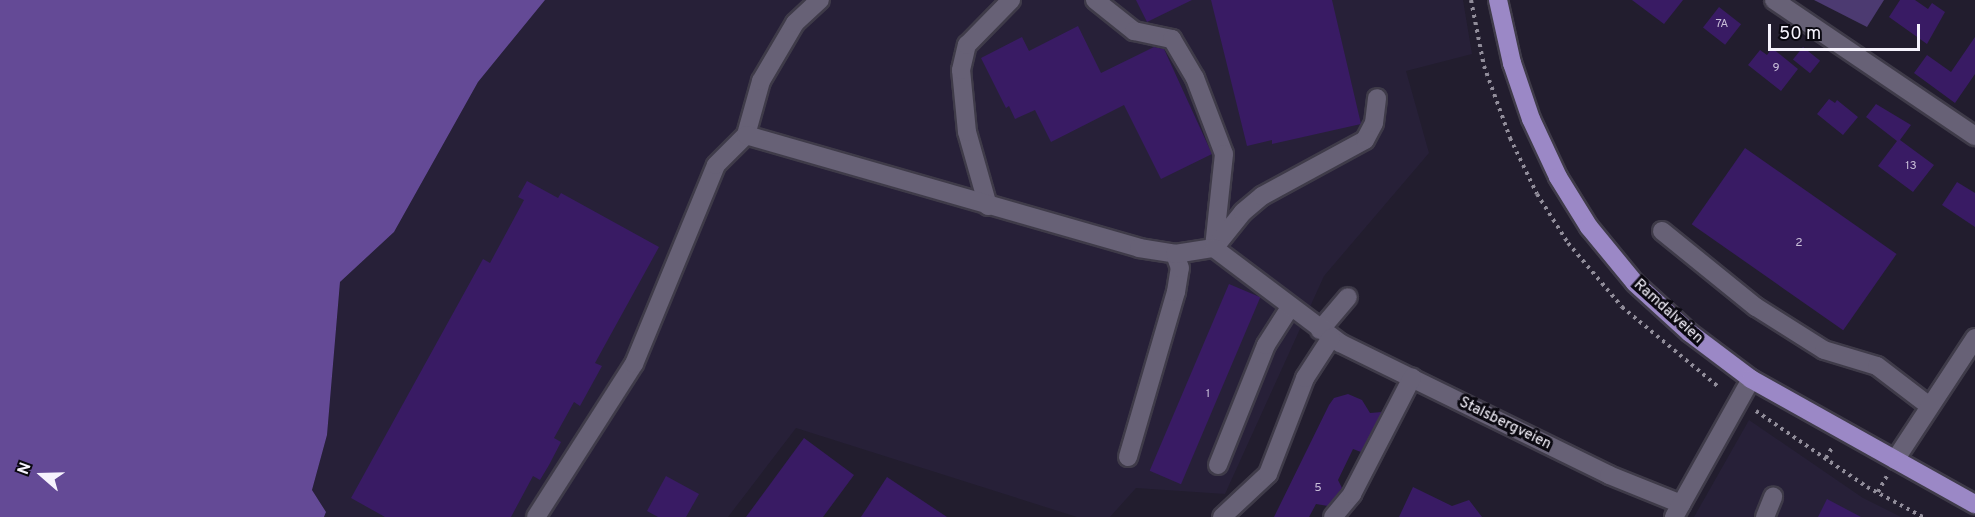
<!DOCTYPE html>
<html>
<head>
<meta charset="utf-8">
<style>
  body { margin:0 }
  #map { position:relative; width:1975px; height:517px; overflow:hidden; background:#221d2e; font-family:Overpass,sans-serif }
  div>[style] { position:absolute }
  .built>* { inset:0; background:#272038 }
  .green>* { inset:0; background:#4c3a71 }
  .water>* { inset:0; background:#644a96 }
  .building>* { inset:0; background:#391b64; transform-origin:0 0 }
  .path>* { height:4px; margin-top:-2px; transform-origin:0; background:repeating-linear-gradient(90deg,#918d9a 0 3px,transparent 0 7.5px) }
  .roads { filter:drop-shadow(2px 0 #3f3b49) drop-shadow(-2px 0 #3f3b49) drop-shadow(0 2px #3f3b49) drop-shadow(0 -2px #3f3b49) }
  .minor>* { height:18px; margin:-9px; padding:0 9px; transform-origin:9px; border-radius:9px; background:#676176 }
  .major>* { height:18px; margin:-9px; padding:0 9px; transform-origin:9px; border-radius:9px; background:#9b88c6 }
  span { translate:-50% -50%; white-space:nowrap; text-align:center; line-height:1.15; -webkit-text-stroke:6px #0a0810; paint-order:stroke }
  .number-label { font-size:12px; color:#c7bdd7 }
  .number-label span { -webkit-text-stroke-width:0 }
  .street-label { font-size:15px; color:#f6f3fd }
  .north { position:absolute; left:12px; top:445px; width:60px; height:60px; -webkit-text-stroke:4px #0a0810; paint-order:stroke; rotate:290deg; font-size:16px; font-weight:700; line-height:24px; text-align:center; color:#f6f3fd }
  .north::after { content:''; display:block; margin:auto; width:21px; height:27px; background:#f6f3fd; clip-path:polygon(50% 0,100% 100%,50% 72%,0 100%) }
  .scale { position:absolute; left:1768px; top:24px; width:152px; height:27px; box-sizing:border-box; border:3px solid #f6f3fd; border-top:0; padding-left:8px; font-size:18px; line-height:21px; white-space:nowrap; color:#f6f3fd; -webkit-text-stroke:4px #0a0810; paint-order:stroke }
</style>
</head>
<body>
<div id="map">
  <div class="built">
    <div style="clip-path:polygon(545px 0,1463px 0,1472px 54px,1406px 71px,1429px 153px,1324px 276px,1225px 494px,1136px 488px,1110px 517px,1077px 517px,796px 428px,728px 517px,324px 517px,326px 512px,312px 490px,327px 435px,340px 282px,394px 232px,478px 82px)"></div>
    <div style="clip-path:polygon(1749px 420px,1863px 498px,1901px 517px,1694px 517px)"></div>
  </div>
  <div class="green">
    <div style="clip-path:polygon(1814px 0,1884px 0,1867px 27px)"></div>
  </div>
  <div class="water">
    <div style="clip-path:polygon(0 0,545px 0,478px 82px,394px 232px,340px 282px,327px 435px,312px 490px,326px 512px,324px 517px,0 517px)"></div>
  </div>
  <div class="building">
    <div style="clip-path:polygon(1136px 0,1192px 0,1147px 22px)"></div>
    <div style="clip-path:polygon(1211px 0,1332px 0,1361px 124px,1272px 144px,1272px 140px,1247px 146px)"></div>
    <div style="clip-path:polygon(1632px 0,1683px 0,1664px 24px)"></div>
    <div style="clip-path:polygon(1900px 0,1915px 0,1928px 9px,1932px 3px,1945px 12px,1927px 44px,1889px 17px)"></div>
    <div style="left:1719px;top:7px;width:28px;height:26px;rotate:38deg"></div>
    <div style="clip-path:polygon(1078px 26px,1101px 73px,1154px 47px,1164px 49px,1212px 154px,1161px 179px,1124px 105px,1051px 142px,1035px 110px,1015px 119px,1009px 106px,1006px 108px,981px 58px,1022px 37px,1029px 51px)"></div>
    <div style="clip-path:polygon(1975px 37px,1975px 74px,1955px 103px,1914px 73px,1927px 55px,1951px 72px)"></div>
    <div style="left:1803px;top:47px;width:22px;height:16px;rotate:39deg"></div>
    <div style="clip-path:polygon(1772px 48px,1798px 69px,1781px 91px,1748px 65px,1760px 50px,1767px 55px)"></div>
    <div style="clip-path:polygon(1829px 99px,1835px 103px,1837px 100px,1858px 117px,1843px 135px,1817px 114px)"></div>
    <div style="clip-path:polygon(1876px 104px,1911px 125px,1900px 140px,1934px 165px,1913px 192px,1878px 166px,1897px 141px,1866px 117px)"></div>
    <div style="left:1745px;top:148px;width:185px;height:93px;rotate:35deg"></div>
    <div style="clip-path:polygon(527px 181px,558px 198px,561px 193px,659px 247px,595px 363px,602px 366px,580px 406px,574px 402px,554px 438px,561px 442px,549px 465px,540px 480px,533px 476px,511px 517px,385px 517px,351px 498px,483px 259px,490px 263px,524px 200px,518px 197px)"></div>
    <div style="clip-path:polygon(1957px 182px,1975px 193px,1975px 227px,1942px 205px)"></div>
    <div style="left:1229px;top:284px;width:34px;height:203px;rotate:23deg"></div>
    <div style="clip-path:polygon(1348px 394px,1362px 400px,1370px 413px,1382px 412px,1361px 452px,1353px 449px,1338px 480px,1342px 488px,1328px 506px,1316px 504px,1309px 517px,1274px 517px,1329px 405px,1334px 398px)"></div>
    <div style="clip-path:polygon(804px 438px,854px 475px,823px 517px,746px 517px)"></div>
    <div style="clip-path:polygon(666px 476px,699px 494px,686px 517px,658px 517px,647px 511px)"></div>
    <div style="clip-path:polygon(887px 477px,947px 517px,861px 517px)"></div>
    <div style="clip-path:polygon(1413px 487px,1452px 506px,1469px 500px,1482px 517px,1399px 517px)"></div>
    <div style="clip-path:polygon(1827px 499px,1861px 517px,1818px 517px)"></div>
  </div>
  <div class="path">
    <div style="left:1471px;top:0;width:67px;rotate:78.9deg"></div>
    <div style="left:1484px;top:66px;width:77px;rotate:70.1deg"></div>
    <div style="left:1510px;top:138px;width:62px;rotate:64.3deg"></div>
    <div style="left:1537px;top:194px;width:58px;rotate:57.7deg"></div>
    <div style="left:1568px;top:243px;width:84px;rotate:49.8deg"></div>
    <div style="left:1622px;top:307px;width:127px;rotate:39.6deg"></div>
    <div style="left:1756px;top:411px;width:135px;rotate:34.4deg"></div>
    <div style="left:1867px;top:487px;width:64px;rotate:28.2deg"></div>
    <div style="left:1826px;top:458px;width:14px;rotate:-60deg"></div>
    <div style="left:1878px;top:492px;width:21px;rotate:-61deg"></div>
  </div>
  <div class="roads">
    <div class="minor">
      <div style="left:1095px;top:0;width:50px;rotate:38.5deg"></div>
      <div style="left:1134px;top:31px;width:39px;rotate:12deg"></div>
      <div style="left:1172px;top:39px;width:45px;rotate:59.5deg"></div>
      <div style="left:1195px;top:78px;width:81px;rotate:69.1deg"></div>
      <div style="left:1224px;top:154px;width:95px;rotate:96.1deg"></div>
      <div style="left:1214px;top:248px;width:46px;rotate:-51.1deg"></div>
      <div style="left:1243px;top:212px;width:25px;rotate:-40deg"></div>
      <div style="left:1262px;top:196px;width:117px;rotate:-28.5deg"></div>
      <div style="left:1365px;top:140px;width:19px;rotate:-62deg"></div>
      <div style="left:1374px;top:123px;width:25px;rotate:-83deg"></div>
      <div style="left:1774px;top:0;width:243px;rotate:34.1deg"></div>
      <div style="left:746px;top:135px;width:56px;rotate:-74.5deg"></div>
      <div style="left:761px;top:81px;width:67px;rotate:-59.6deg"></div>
      <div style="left:795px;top:23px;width:34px;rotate:-43deg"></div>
      <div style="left:988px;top:206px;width:77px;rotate:-105.8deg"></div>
      <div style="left:967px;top:132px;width:62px;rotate:-95.5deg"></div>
      <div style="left:961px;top:70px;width:26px;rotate:-77deg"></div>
      <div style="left:967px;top:45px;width:63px;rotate:-45.6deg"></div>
      <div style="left:1662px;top:231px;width:121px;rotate:39deg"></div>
      <div style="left:1756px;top:307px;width:80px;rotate:32.3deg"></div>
      <div style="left:1824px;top:350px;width:55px;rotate:16.8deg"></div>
      <div style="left:1877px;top:366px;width:64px;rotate:37.4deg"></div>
      <div style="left:1320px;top:330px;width:43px;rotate:-49.7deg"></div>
      <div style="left:1128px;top:457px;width:172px;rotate:-73.8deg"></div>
      <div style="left:1176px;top:292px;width:24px;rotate:-81deg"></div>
      <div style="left:1180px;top:268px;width:15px;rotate:-110deg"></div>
      <div style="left:1895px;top:460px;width:146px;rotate:-56.7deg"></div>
      <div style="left:1218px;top:465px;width:129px;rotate:-68.2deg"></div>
      <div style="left:1266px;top:345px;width:43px;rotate:-57.4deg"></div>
      <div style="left:536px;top:517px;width:182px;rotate:-57.4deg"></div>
      <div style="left:634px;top:364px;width:215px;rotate:-67.6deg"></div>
      <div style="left:716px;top:165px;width:42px;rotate:-45deg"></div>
      <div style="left:746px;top:135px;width:409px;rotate:16deg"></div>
      <div style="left:1139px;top:248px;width:36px;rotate:9deg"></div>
      <div style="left:1175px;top:254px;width:39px;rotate:-9deg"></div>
      <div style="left:1214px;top:248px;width:158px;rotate:37deg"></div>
      <div style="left:1340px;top:343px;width:300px;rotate:26.1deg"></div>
      <div style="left:1609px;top:475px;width:78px;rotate:21.9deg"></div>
      <div style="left:1222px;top:517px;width:63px;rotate:-43.1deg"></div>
      <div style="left:1268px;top:474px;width:103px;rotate:-68.9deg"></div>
      <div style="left:1305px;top:378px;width:48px;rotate:-57deg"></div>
      <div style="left:1333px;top:517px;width:30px;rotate:-50deg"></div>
      <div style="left:1352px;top:494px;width:131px;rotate:-62.7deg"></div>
      <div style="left:1674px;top:517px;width:158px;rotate:-60.8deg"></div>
      <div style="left:1765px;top:517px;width:22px;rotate:-68deg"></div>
    </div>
    <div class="major">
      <div style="left:1498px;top:0;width:65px;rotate:77.5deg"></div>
      <div style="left:1512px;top:63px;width:59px;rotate:71.3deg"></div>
      <div style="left:1531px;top:119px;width:64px;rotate:65deg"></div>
      <div style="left:1558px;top:177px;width:59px;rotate:58.2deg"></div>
      <div style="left:1589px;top:227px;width:72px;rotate:50.6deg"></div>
      <div style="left:1635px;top:283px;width:74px;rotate:42.3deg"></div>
      <div style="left:1690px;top:333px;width:76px;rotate:37deg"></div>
      <div style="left:1751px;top:379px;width:257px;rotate:29.2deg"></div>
    </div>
  </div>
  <div class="number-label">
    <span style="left:1722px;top:25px">7A</span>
    <span style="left:1776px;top:69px">9</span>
    <span style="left:1911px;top:167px">13</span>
    <span style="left:1799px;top:244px">2</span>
    <span style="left:1208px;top:395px">1</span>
    <span style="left:1318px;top:489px">5</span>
  </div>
  <div class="street-label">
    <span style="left:1668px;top:312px;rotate:42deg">Ramdalveien</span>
    <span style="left:1505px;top:424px;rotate:26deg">Stalsbergveien</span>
  </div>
  <div class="north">N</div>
  <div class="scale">50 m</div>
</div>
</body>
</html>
